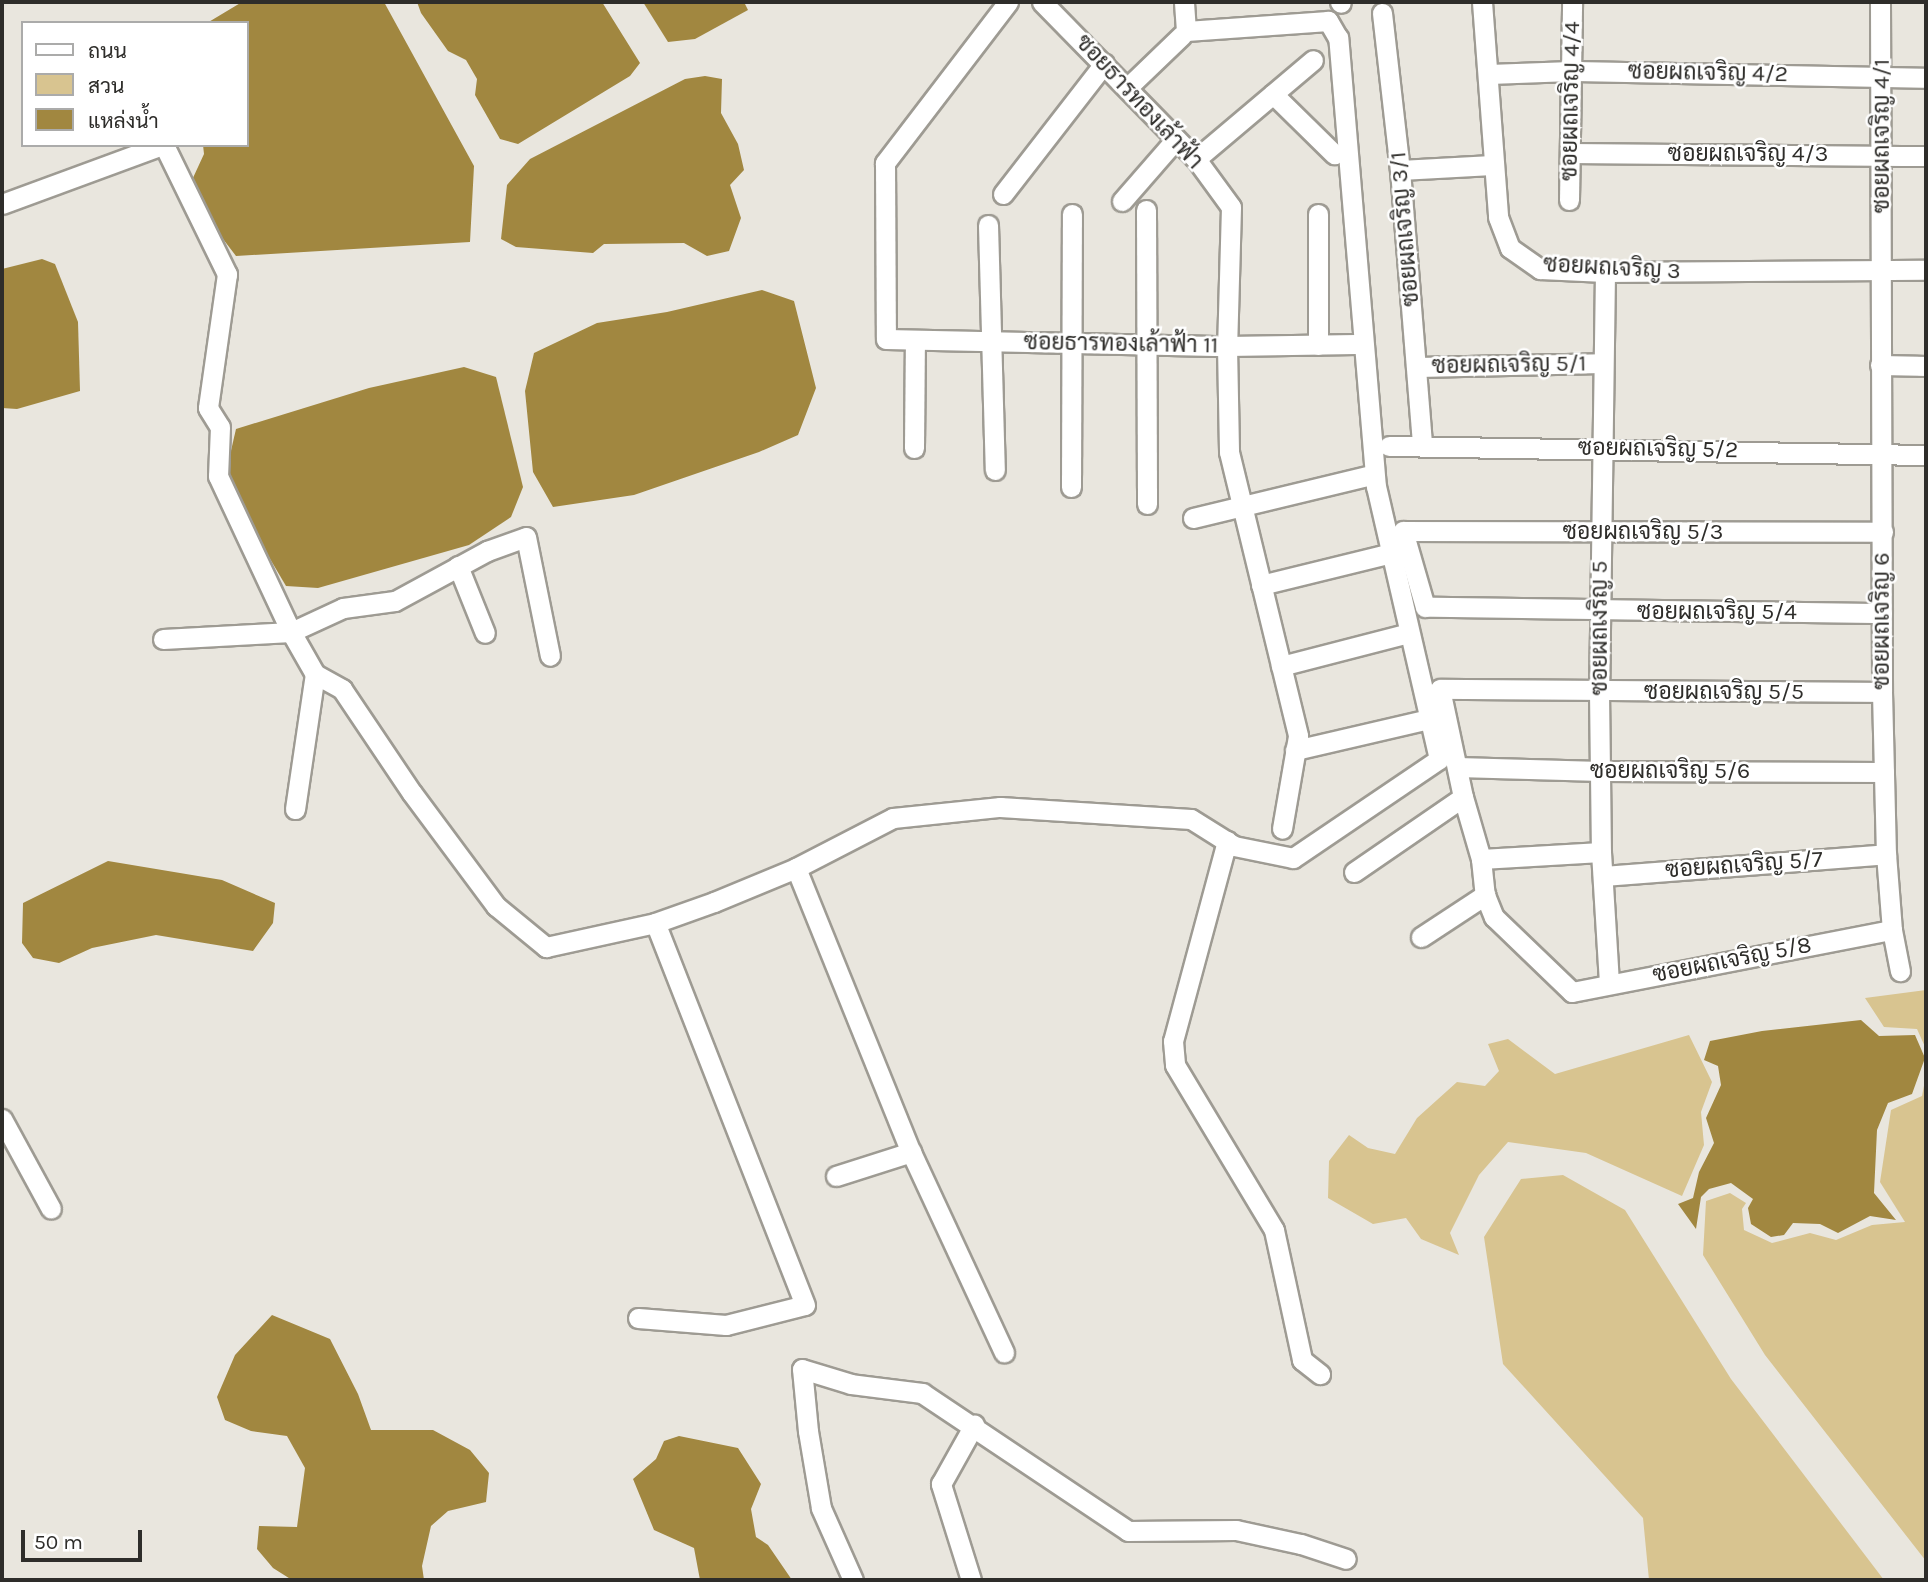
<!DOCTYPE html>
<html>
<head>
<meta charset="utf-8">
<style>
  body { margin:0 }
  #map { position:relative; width:1928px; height:1582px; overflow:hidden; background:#e9e6de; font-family:Karla,Sarabun,sans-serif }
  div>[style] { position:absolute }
  .green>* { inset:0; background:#d8c490 }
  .water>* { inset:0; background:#a18740 }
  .roads { filter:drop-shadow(2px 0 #9e9b93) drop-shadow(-2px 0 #9e9b93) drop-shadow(0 2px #9e9b93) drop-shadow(0 -2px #9e9b93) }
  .minor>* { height:19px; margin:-9.5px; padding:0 9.5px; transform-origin:9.5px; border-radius:9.5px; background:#fff }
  span { translate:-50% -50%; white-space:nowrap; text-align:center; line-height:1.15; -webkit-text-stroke:5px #fff; paint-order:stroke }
  .street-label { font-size:23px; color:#2e2d2a }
  .frame { position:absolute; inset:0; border:4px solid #2e2d2a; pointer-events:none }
  .legend { position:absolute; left:21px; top:21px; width:228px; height:126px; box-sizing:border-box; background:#fff; border:2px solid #ababaa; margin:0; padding:9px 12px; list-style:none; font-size:21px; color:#2e2d2a }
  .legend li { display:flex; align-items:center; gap:14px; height:35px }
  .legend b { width:35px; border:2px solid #ababaa }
  .scale { position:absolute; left:21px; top:1530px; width:121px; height:32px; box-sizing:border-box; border:4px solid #2e2d2a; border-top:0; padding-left:9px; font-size:21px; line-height:24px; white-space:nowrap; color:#2e2d2a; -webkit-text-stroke:5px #fff; paint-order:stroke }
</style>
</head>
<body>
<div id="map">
  <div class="green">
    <div style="clip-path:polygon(1926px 990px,1926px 1049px,1917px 1029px,1884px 1027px,1865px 998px)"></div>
    <div style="clip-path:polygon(1689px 1035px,1712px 1082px,1701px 1112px,1704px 1145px,1682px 1196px,1586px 1153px,1508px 1142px,1479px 1175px,1450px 1233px,1459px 1255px,1421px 1239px,1406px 1218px,1373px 1224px,1328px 1198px,1329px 1161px,1349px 1135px,1368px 1148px,1395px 1154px,1417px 1118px,1457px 1082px,1485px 1086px,1499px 1071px,1488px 1044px,1508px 1039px,1555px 1074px)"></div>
    <div style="clip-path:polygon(1926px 1075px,1926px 1561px,1765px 1355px,1703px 1255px,1706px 1201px,1730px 1193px,1746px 1203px,1742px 1209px,1744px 1230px,1772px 1243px,1810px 1233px,1836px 1240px,1872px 1225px,1905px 1222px,1880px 1182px,1891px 1110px,1922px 1096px)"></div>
    <div style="clip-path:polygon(1563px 1175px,1625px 1210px,1731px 1379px,1884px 1580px,1649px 1580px,1643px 1518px,1503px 1364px,1484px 1237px,1521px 1179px)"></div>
  </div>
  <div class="water">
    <div style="clip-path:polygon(242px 2px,384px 2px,474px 166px,470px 242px,236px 256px,210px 222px,192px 180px,204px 154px,203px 145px,247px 145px,247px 23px,207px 23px)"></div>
    <div style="clip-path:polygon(417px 2px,602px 2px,640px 63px,630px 76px,518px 144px,500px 139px,475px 95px,477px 79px,466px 60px,448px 51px,421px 13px)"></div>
    <div style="clip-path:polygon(643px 2px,744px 2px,748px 10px,695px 39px,668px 42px)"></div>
    <div style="clip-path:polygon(705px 76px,722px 79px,721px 113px,738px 144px,744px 170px,730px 185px,741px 218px,729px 251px,707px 256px,684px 243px,604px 244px,593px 253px,516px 247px,501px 239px,507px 185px,530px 159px,685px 79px)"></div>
    <div style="clip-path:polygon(42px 259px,55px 264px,78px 322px,80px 391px,17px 409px,2px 408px,2px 269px)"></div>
    <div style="clip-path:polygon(762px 290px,794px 301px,816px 388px,798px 435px,759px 452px,634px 495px,553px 507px,533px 472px,525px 391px,534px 353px,597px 323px,667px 312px)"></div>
    <div style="clip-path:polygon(464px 367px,496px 377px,523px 487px,511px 517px,469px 545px,318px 588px,286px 586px,253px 530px,227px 468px,236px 429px,369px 388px)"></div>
    <div style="clip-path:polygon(108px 861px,222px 880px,275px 903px,273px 923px,253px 951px,156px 935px,92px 948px,59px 963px,33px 958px,22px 943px,23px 903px)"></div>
    <div style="clip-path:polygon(1861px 1020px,1879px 1036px,1915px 1035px,1925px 1058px,1912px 1094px,1888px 1103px,1877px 1130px,1874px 1193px,1896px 1220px,1870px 1216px,1838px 1233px,1820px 1224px,1793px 1223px,1784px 1235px,1771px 1237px,1751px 1224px,1748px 1208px,1753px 1199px,1731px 1183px,1709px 1189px,1701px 1197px,1696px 1229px,1678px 1204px,1693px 1198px,1699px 1172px,1714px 1143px,1706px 1118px,1721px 1085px,1718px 1066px,1704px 1060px,1710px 1041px,1762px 1031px)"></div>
    <div style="clip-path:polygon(272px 1315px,330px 1339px,358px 1394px,371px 1430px,433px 1430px,470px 1450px,489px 1473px,486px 1502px,448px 1511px,431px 1526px,422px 1566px,424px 1580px,292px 1580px,273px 1568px,257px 1549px,259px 1526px,297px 1527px,305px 1468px,287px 1436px,251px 1431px,225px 1420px,217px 1397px,235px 1355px)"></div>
    <div style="clip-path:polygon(679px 1436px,738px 1448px,761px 1484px,751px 1509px,756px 1537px,768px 1545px,792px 1580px,700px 1580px,694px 1548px,654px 1530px,633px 1479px,656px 1459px,664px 1441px)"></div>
  </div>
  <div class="roads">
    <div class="minor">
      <div style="left:1008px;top:2px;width:203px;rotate:127.4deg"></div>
      <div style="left:885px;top:163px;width:176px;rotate:89.7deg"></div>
      <div style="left:886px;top:339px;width:341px;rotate:1.2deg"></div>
      <div style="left:1227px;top:346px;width:129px;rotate:-0.9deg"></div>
      <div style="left:1042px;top:2px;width:220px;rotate:45.6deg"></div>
      <div style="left:1196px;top:159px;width:59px;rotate:53.9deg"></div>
      <div style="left:1231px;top:207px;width:139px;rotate:91.6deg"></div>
      <div style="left:1227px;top:346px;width:106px;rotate:88.9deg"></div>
      <div style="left:1229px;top:452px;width:292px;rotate:76.3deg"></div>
      <div style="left:1298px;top:736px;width:94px;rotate:99.8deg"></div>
      <div style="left:1340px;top:2px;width:1px;rotate:45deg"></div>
      <div style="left:1482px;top:2px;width:216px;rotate:85.7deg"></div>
      <div style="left:1498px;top:217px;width:33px;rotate:69deg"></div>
      <div style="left:1510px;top:248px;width:37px;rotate:35deg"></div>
      <div style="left:1540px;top:269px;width:65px;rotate:2.6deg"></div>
      <div style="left:1605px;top:272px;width:321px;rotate:-0.4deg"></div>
      <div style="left:1880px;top:2px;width:690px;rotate:89.83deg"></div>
      <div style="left:1882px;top:692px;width:162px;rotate:88.6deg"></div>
      <div style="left:1886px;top:854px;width:76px;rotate:85.5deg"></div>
      <div style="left:1892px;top:930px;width:42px;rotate:79deg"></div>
      <div style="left:1382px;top:13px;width:158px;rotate:83.5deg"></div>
      <div style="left:1400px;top:170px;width:276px;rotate:85.4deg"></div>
      <div style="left:1489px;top:74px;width:82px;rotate:-2.1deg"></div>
      <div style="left:1571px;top:71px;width:355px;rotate:1.1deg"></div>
      <div style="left:1127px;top:88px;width:76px;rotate:-43.9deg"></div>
      <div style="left:1273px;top:94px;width:86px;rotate:44.5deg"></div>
      <div style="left:164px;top:145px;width:144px;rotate:64deg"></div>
      <div style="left:227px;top:274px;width:135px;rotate:98.1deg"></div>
      <div style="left:208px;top:408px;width:22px;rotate:58deg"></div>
      <div style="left:220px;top:427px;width:49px;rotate:92.3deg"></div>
      <div style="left:218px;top:476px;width:172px;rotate:64.9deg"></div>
      <div style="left:291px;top:632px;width:48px;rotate:60.3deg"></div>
      <div style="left:315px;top:674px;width:31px;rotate:29deg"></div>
      <div style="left:342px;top:689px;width:125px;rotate:56.1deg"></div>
      <div style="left:412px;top:793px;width:141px;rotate:53.4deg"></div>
      <div style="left:496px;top:906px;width:65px;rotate:39.4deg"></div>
      <div style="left:546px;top:947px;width:112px;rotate:-12.4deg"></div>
      <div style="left:655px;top:923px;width:63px;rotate:-19.6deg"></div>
      <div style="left:714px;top:902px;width:89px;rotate:-22.5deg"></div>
      <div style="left:796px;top:868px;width:109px;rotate:-27.3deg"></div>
      <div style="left:893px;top:818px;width:108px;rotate:-5.9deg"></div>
      <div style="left:1000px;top:807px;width:191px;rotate:3.6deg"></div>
      <div style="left:1191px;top:819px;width:51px;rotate:32.1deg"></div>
      <div style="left:1234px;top:846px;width:60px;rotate:11.5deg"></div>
      <div style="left:1293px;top:858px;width:176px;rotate:-34.1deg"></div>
      <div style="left:1439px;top:759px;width:279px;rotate:-103deg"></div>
      <div style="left:1376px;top:487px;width:451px;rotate:-94.8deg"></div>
      <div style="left:1338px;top:38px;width:20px;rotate:-120deg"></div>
      <div style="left:1328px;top:21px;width:142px;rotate:176deg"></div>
      <div style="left:1186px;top:31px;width:29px;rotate:-94deg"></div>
      <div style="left:1570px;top:153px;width:356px;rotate:0.5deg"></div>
      <div style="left:1196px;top:159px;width:153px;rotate:-40.2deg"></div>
      <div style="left:1400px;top:170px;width:92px;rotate:-3.1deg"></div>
      <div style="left:1003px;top:194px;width:165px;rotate:-52.2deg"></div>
      <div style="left:1569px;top:200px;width:198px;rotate:-89.1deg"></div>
      <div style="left:1122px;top:201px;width:82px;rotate:-48.9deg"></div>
      <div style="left:2px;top:204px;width:171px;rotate:-20.2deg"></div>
      <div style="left:1146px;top:210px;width:294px;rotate:89.8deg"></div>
      <div style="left:1318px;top:214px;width:131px;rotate:90deg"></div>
      <div style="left:988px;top:225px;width:245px;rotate:88.4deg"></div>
      <div style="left:1605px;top:272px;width:420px;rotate:90.8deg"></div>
      <div style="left:1599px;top:692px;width:160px;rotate:89.3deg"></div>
      <div style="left:1601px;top:852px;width:132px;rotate:86.5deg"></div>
      <div style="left:1880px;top:365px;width:46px;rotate:1.2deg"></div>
      <div style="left:1417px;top:367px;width:185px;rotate:-1.2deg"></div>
      <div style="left:1389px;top:446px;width:537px;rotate:0.96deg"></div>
      <div style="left:914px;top:448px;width:107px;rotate:-89.5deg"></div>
      <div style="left:1071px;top:487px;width:273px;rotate:-89.8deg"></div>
      <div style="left:1193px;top:518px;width:178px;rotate:-13.6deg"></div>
      <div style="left:458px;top:566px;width:72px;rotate:68.1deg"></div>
      <div style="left:1261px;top:585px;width:126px;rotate:-13.8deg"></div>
      <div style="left:1882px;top:613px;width:457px;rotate:-179.2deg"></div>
      <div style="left:1425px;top:607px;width:79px;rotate:-106.1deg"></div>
      <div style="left:1403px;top:531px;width:480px;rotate:0.1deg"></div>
      <div style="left:163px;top:639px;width:128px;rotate:-3.1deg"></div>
      <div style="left:291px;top:632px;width:57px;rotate:-24.8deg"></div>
      <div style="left:343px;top:608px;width:52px;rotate:-7.7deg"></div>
      <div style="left:395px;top:601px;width:105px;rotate:-28.5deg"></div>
      <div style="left:487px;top:551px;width:41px;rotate:-19.7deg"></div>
      <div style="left:526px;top:537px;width:121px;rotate:78.6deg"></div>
      <div style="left:1281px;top:666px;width:124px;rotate:-14.5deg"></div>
      <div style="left:1882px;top:692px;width:442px;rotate:-179.6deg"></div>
      <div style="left:1440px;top:689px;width:110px;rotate:78deg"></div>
      <div style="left:1463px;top:797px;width:65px;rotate:73.8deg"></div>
      <div style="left:1481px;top:859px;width:36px;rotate:84deg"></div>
      <div style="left:1485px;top:895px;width:24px;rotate:68deg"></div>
      <div style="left:1494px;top:917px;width:108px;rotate:43.9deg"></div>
      <div style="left:1572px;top:992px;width:326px;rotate:-11deg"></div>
      <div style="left:1295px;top:750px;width:129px;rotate:-13deg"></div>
      <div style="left:1457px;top:767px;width:144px;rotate:1.6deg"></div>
      <div style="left:1601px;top:771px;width:283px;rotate:0.2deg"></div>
      <div style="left:295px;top:809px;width:136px;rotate:-81.6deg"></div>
      <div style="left:1227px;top:841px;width:207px;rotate:105.1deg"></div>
      <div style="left:1173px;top:1041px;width:24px;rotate:85deg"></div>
      <div style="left:1175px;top:1065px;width:192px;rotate:59deg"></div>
      <div style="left:1274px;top:1230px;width:133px;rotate:77.8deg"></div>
      <div style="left:1302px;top:1360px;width:23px;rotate:38deg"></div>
      <div style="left:1481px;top:859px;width:120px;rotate:-3.3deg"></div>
      <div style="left:796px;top:868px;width:306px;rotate:68deg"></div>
      <div style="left:911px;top:1152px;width:221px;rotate:65.1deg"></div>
      <div style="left:1354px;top:872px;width:132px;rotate:-34.5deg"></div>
      <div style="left:1603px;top:876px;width:284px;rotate:-4.4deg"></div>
      <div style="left:1421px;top:937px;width:77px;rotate:-33.3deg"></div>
      <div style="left:2px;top:1119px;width:102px;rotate:61.4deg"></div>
      <div style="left:836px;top:1176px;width:79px;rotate:-17.7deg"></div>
      <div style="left:638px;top:1318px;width:88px;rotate:4.5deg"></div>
      <div style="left:726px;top:1325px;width:81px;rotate:-14.2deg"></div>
      <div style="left:805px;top:1305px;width:410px;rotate:-111.4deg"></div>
      <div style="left:853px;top:1580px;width:79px;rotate:-114deg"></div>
      <div style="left:821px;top:1508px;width:78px;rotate:-99.6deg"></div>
      <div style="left:808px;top:1431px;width:62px;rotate:-95.5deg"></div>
      <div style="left:802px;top:1369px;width:51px;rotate:17deg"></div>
      <div style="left:851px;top:1384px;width:72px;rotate:7.2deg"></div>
      <div style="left:922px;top:1393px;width:248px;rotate:33.8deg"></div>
      <div style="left:1128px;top:1531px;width:108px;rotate:-0.5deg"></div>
      <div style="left:1236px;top:1530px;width:66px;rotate:12.2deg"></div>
      <div style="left:1301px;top:1544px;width:47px;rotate:18.4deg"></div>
      <div style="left:971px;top:1580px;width:101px;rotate:-107.4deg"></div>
      <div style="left:941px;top:1484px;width:68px;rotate:-60.8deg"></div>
    </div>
  </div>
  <div class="street-label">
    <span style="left:1708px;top:73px;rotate:1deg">ซอยผถเจริญ 4/2</span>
    <span style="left:1571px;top:101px;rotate:-89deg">ซอยผถเจริญ 4/4</span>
    <span style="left:1139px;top:102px;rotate:47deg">ซอยธารทองเล้าฟ้า</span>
    <span style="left:1882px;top:136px;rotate:-90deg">ซอยผถเจริญ 4/1</span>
    <span style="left:1748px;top:154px">ซอยผถเจริญ 4/3</span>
    <span style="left:1405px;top:229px;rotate:-95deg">ซอยผถเจริญ 3/1</span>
    <span style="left:1612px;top:268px;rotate:3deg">ซอยผถเจริญ 3</span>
    <span style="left:1121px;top:344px;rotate:1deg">ซอยธารทองเล้าฟ้า 11</span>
    <span style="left:1509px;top:365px;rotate:-1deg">ซอยผถเจริญ 5/1</span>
    <span style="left:1658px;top:449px;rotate:1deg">ซอยผถเจริญ 5/2</span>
    <span style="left:1643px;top:532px">ซอยผถเจริญ 5/3</span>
    <span style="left:1717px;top:612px">ซอยผถเจริญ 5/4</span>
    <span style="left:1882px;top:621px;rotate:-90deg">ซอยผถเจริญ 6</span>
    <span style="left:1600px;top:628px;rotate:-90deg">ซอยผถเงริญ 5</span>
    <span style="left:1724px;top:692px">ซอยผถเจริญ 5/5</span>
    <span style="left:1670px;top:771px">ซอยผถเจริญ 5/6</span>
    <span style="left:1744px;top:865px;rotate:-4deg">ซอยผถเจริญ 5/7</span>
    <span style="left:1732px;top:960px;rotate:-11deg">ซอยผถเจริญ 5/8</span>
  </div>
  <div class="frame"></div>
  <ul class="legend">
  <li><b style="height:9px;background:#fff"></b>ถนน</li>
  <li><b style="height:19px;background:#d8c490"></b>สวน</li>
  <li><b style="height:19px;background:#a18740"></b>แหล่งน้ำ</li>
  </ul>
  <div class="scale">50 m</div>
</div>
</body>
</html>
